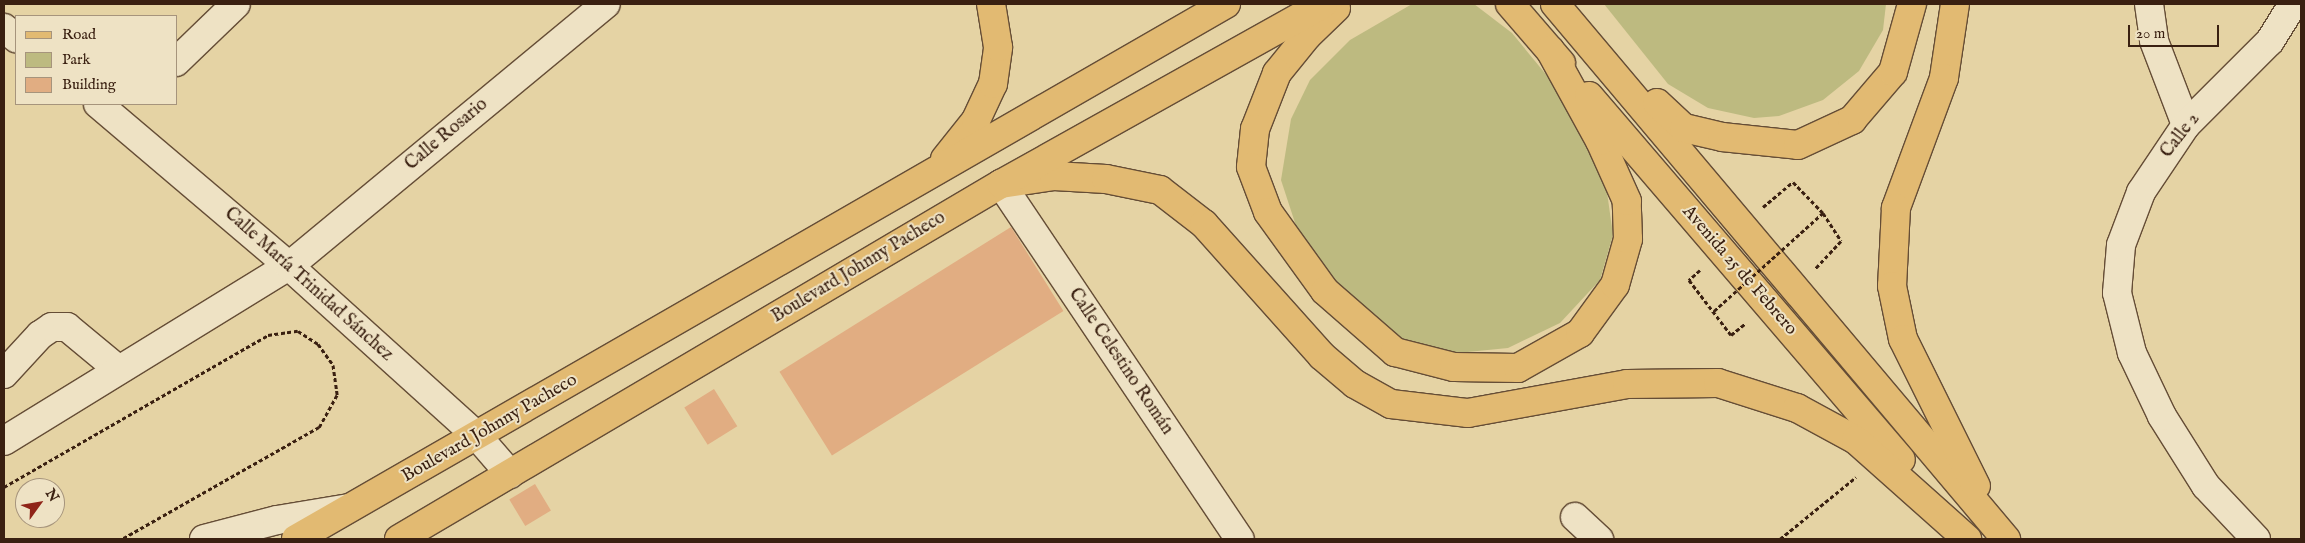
<!DOCTYPE html>
<html>
<head>
<meta charset="utf-8">
<style>
  body { margin:0 }
  #map { position:relative; width:2305px; height:543px; overflow:hidden; background:#e5d3a4; font-family:"IM FELL English",serif }
  div>[style] { position:absolute }
  .green>* { inset:0; background:#bdba80 }
  .building>* { inset:0; background:#e1ad82; transform-origin:0 0 }
  .path>* { height:3px; margin-top:-1.5px; transform-origin:0; background:repeating-linear-gradient(90deg,#3a2011 0 4px,transparent 0 6.5px) }
  .roads { filter:drop-shadow(1px 0 #654d36) drop-shadow(-1px 0 #654d36) drop-shadow(0 1px #654d36) drop-shadow(0 -1px #654d36) }
  .minor>* { height:28px; margin:-14px; padding:0 14px; transform-origin:14px; border-radius:14px; background:#eee2c4 }
  .major>* { height:28px; margin:-14px; padding:0 14px; transform-origin:14px; border-radius:14px; background:#e2ba72 }
  .path-bridge>* { height:3px; margin-top:-1.5px; transform-origin:0; background:repeating-linear-gradient(90deg,#3a2011 0 4px,transparent 0 6.5px) }
  span { translate:-50% -50%; white-space:nowrap; text-align:center; line-height:1.15; -webkit-text-stroke:4px #eee2c4; paint-order:stroke }
  .street-label { font-size:18px; color:#3a2011 }
  .frame { position:absolute; inset:0; border:5px solid #3a2011; pointer-events:none }
  .legend { position:absolute; left:15px; top:15px; width:162px; height:90px; box-sizing:border-box; background:#eee2c4; border:1px solid #a6947c; margin:0; padding:6px 9px; list-style:none; font-size:15px; color:#3a2011 }
  .legend li { display:flex; align-items:center; gap:10px; height:25px }
  .legend b { width:25px; border:1px solid #a6947c }
  .north { position:absolute; left:15px; top:478px; width:50px; height:50px; box-sizing:border-box; background:#eee2c4; border:1px solid #a6947c; border-radius:50%; rotate:58deg; font-size:14px; font-weight:700; line-height:20px; text-align:center; color:#3a2011 }
  .north::after { content:''; display:block; margin:auto; width:18px; height:22px; background:#8f2418; clip-path:polygon(50% 0,100% 100%,50% 72%,0 100%) }
  .scale { position:absolute; left:2128px; top:25px; width:91px; height:22px; box-sizing:border-box; border:2px solid #3a2011; border-top:0; padding-left:6px; font-size:15px; line-height:18px; white-space:nowrap; color:#3a2011; -webkit-text-stroke:4px #eee2c4; paint-order:stroke }
</style>
</head>
<body>
<div id="map">
  <div class="green">
    <div style="clip-path:polygon(1412px 4px,1474px 4px,1512px 33px,1553px 83px,1585px 135px,1606px 185px,1613px 235px,1600px 280px,1560px 323px,1508px 348px,1447px 354px,1387px 339px,1331px 285px,1299px 235px,1281px 180px,1291px 119px,1310px 80px,1350px 40px)"></div>
    <div style="clip-path:polygon(1604px 4px,1886px 4px,1883px 30px,1859px 71px,1823px 100px,1779px 116px,1754px 118px,1708px 108px,1668px 84px)"></div>
  </div>
  <div class="building">
    <div style="left:1011px;top:227px;width:99px;height:273px;rotate:58deg"></div>
    <div style="left:714px;top:389px;width:44px;height:35px;rotate:58deg"></div>
    <div style="left:535px;top:484px;width:31px;height:30px;rotate:59deg"></div>
  </div>
  <div class="path">
    <div style="left:1763px;top:207px;width:39px;rotate:-40deg"></div>
    <div style="left:1793px;top:182px;width:43px;rotate:45.9deg"></div>
    <div style="left:1823px;top:213px;width:33px;rotate:57deg"></div>
    <div style="left:1841px;top:241px;width:38px;rotate:133deg"></div>
    <div style="left:1700px;top:270px;width:15px;rotate:138deg"></div>
    <div style="left:1689px;top:280px;width:69px;rotate:52.6deg"></div>
    <div style="left:1731px;top:335px;width:19px;rotate:-39deg"></div>
    <div style="left:4px;top:487px;width:305px;rotate:-29.9deg"></div>
    <div style="left:268px;top:335px;width:30px;rotate:-8deg"></div>
    <div style="left:298px;top:331px;width:24px;rotate:33deg"></div>
    <div style="left:318px;top:344px;width:26px;rotate:54deg"></div>
    <div style="left:333px;top:365px;width:30px;rotate:82deg"></div>
    <div style="left:337px;top:395px;width:37px;rotate:119deg"></div>
    <div style="left:319px;top:427px;width:227px;rotate:150.4deg"></div>
    <div style="left:1780px;top:539px;width:98px;rotate:-39.2deg"></div>
  </div>
  <div class="roads">
    <div class="minor">
      <div style="left:2149px;top:4px;width:37px;rotate:82deg"></div>
      <div style="left:2154px;top:41px;width:90px;rotate:69.1deg"></div>
      <div style="left:4px;top:28px;width:16px;rotate:40deg"></div>
      <div style="left:176px;top:62px;width:83px;rotate:-44deg"></div>
      <div style="left:98px;top:104px;width:250px;rotate:40.3deg"></div>
      <div style="left:289px;top:266px;width:255px;rotate:42.1deg"></div>
      <div style="left:478px;top:437px;width:49px;rotate:49.1deg"></div>
      <div style="left:1001px;top:184px;width:428px;rotate:56.1deg"></div>
      <div style="left:4px;top:374px;width:53px;rotate:-47.3deg"></div>
      <div style="left:40px;top:335px;width:14px;rotate:-34deg"></div>
      <div style="left:52px;top:327px;width:15px"></div>
      <div style="left:67px;top:327px;width:67px;rotate:39.6deg"></div>
      <div style="left:4px;top:441px;width:334px;rotate:-31.6deg"></div>
      <div style="left:289px;top:266px;width:411px;rotate:-39.6deg"></div>
      <div style="left:1575px;top:517px;width:33px;rotate:43deg"></div>
      <div style="left:204px;top:539px;width:75px;rotate:-14.6deg"></div>
      <div style="left:277px;top:520px;width:73px;rotate:-9.5deg"></div>
      <div style="left:2256px;top:539px;width:73px;rotate:-133.3deg"></div>
      <div style="left:2206px;top:486px;width:83px;rotate:-122.2deg"></div>
      <div style="left:2162px;top:416px;width:70px;rotate:-115.5deg"></div>
      <div style="left:2132px;top:353px;width:62px;rotate:-104deg"></div>
      <div style="left:2117px;top:293px;width:48px;rotate:-85.2deg"></div>
      <div style="left:2121px;top:245px;width:57px;rotate:-69.3deg"></div>
      <div style="left:2141px;top:192px;width:81px;rotate:-56.1deg"></div>
      <div style="left:2186px;top:125px;width:119px;rotate:-45deg"></div>
      <div style="left:2270px;top:41px;width:44px;rotate:-58.1deg"></div>
    </div>
    <div class="major">
      <div style="left:1510px;top:4px;width:78px;rotate:49.2deg"></div>
      <div style="left:1555px;top:4px;width:700px;rotate:49.87deg"></div>
      <div style="left:1955px;top:4px;width:75px;rotate:98.5deg"></div>
      <div style="left:1944px;top:78px;width:139px;rotate:110.3deg"></div>
      <div style="left:1896px;top:208px;width:78px;rotate:92.9deg"></div>
      <div style="left:1892px;top:286px;width:54px;rotate:78.3deg"></div>
      <div style="left:1903px;top:339px;width:164px;rotate:63.6deg"></div>
      <div style="left:1336px;top:8px;width:40px;rotate:136deg"></div>
      <div style="left:1307px;top:36px;width:48px;rotate:129deg"></div>
      <div style="left:1277px;top:73px;width:60px;rotate:111.4deg"></div>
      <div style="left:1255px;top:129px;width:38px;rotate:96deg"></div>
      <div style="left:1251px;top:167px;width:48px;rotate:69.3deg"></div>
      <div style="left:1268px;top:212px;width:97px;rotate:54.2deg"></div>
      <div style="left:1325px;top:291px;width:93px;rotate:41.1deg"></div>
      <div style="left:1395px;top:352px;width:61px;rotate:14.3deg"></div>
      <div style="left:1454px;top:367px;width:64px;rotate:0.9deg"></div>
      <div style="left:1518px;top:368px;width:71px;rotate:-29.4deg"></div>
      <div style="left:1580px;top:333px;width:59px;rotate:-53.9deg"></div>
      <div style="left:1615px;top:285px;width:48px;rotate:-74.2deg"></div>
      <div style="left:1628px;top:239px;width:38px;rotate:-92deg"></div>
      <div style="left:1627px;top:201px;width:66px;rotate:-114.2deg"></div>
      <div style="left:1600px;top:141px;width:104px;rotate:-118.8deg"></div>
      <div style="left:1589px;top:96px;width:479px;rotate:49.4deg"></div>
      <div style="left:1657px;top:103px;width:37px;rotate:43deg"></div>
      <div style="left:1684px;top:128px;width:39px;rotate:13deg"></div>
      <div style="left:1722px;top:137px;width:76px;rotate:6deg"></div>
      <div style="left:1798px;top:145px;width:60px;rotate:-24.8deg"></div>
      <div style="left:1852px;top:120px;width:63px;rotate:-49.5deg"></div>
      <div style="left:1893px;top:72px;width:71px;rotate:-74.4deg"></div>
      <div style="left:945px;top:159px;width:50px;rotate:-51.5deg"></div>
      <div style="left:976px;top:120px;width:40px;rotate:-65deg"></div>
      <div style="left:993px;top:84px;width:37px;rotate:-82deg"></div>
      <div style="left:998px;top:47px;width:44px;rotate:-99.2deg"></div>
      <div style="left:1001px;top:184px;width:54px;rotate:-8.6deg"></div>
      <div style="left:1054px;top:176px;width:52px;rotate:3.3deg"></div>
      <div style="left:1106px;top:179px;width:55px;rotate:11.5deg"></div>
      <div style="left:1160px;top:190px;width:56px;rotate:37.7deg"></div>
      <div style="left:1204px;top:224px;width:177px;rotate:48.2deg"></div>
      <div style="left:1322px;top:356px;width:43px;rotate:40.3deg"></div>
      <div style="left:1355px;top:384px;width:41px;rotate:29.1deg"></div>
      <div style="left:1391px;top:404px;width:78px;rotate:6.7deg"></div>
      <div style="left:1468px;top:413px;width:162px;rotate:-10.3deg"></div>
      <div style="left:1627px;top:384px;width:91px;rotate:-0.6deg"></div>
      <div style="left:1718px;top:383px;width:83px;rotate:17.6deg"></div>
      <div style="left:1797px;top:408px;width:67px;rotate:28.5deg"></div>
      <div style="left:1856px;top:440px;width:149px;rotate:41.7deg"></div>
      <div style="left:296px;top:539px;width:1073px;rotate:-29.91deg"></div>
      <div style="left:399px;top:539px;width:699px;rotate:-30.53deg"></div>
      <div style="left:1001px;top:184px;width:369px;rotate:-29.2deg"></div>
    </div>
  </div>
  <div class="path-bridge">
    <div style="left:1714px;top:311px;width:147px;rotate:-42deg"></div>
  </div>
  <div class="street-label">
    <span style="left:447px;top:135px;rotate:-40deg">Calle Rosario</span>
    <span style="left:2181px;top:136px;rotate:-52deg">Calle 2</span>
    <span style="left:859px;top:268px;rotate:-31deg">Boulevard Johnny Pacheco</span>
    <span style="left:1739px;top:271px;rotate:49deg">Avenida 25 de Febrero</span>
    <span style="left:308px;top:285px;rotate:42deg">Calle María Trinidad Sánchez</span>
    <span style="left:1120px;top:362px;rotate:56deg">Calle Celestino Román</span>
    <span style="left:490px;top:429px;rotate:-30deg">Boulevard Johnny Pacheco</span>
  </div>
  <div class="frame"></div>
  <ul class="legend">
  <li><b style="height:6px;background:#e2ba72"></b>Road</li>
  <li><b style="height:14px;background:#bdba80"></b>Park</li>
  <li><b style="height:14px;background:#e1ad82"></b>Building</li>
  </ul>
  <div class="north">N</div>
  <div class="scale">20 m</div>
</div>
</body>
</html>
